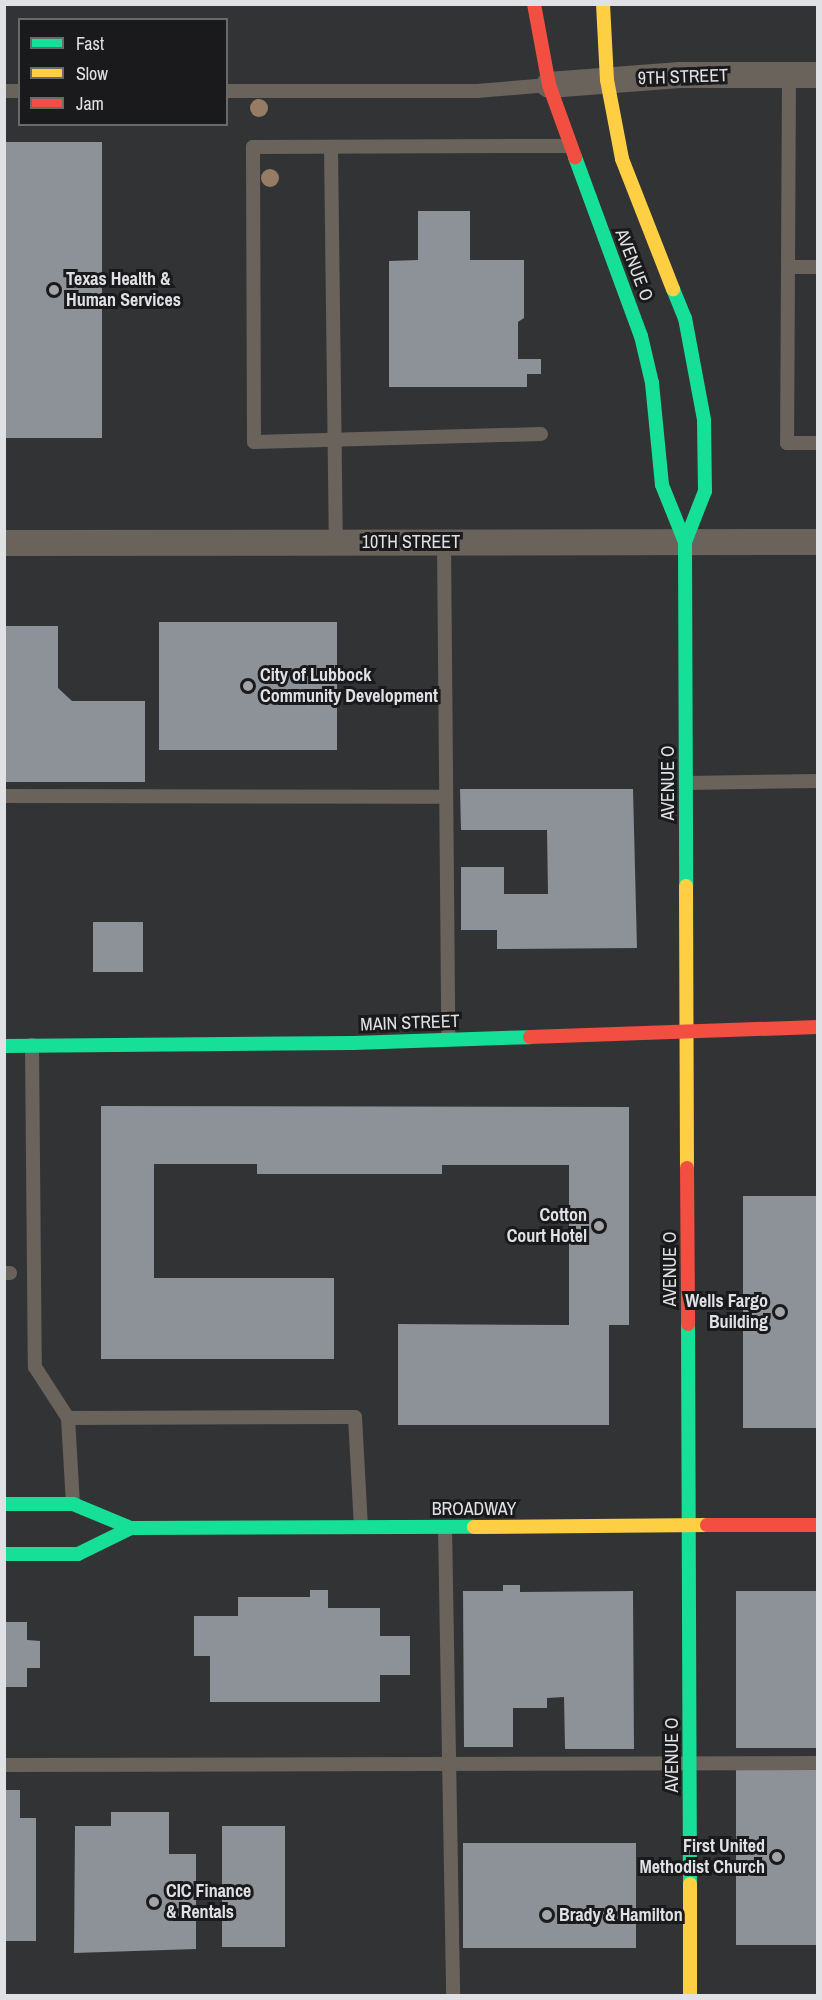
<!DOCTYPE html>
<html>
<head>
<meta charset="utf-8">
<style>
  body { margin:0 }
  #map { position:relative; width:822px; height:2000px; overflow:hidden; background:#323335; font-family:"Archivo Narrow",sans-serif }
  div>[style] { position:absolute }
  .building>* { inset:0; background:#8d9198; transform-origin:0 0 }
  .lane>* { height:14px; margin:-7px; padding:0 7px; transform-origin:7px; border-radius:7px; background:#6a635c }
  .street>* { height:26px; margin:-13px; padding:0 13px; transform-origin:13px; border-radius:13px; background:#6a635c }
  .fast>* { height:14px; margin:-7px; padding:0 7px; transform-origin:7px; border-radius:7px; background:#16e098 }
  .slow>* { height:14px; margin:-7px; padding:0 7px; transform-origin:7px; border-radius:7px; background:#ffcf43 }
  .jam>* { height:14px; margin:-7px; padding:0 7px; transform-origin:7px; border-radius:7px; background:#f24e42 }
  .trees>* { width:18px; height:18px; margin:-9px; border-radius:50%; background:#967c65 }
  .dots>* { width:16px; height:16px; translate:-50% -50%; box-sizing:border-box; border:3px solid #1a1a1c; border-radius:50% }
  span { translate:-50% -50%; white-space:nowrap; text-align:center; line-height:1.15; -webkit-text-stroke:6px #1a1a1c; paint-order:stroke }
  .street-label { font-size:18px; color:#e0e1e4 }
  .poi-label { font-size:18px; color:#e0e1e4; font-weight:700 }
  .left { translate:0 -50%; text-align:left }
  .right { translate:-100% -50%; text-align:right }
  .frame { position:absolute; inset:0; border:6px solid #e0e1e4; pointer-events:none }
  .legend { position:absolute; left:18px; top:18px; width:210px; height:108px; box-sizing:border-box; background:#1a1a1c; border:2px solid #696a6c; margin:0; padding:8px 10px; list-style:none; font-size:18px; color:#e0e1e4 }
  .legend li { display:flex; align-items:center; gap:12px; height:30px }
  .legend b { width:30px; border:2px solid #696a6c }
</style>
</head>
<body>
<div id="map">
  <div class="building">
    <div style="left:4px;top:142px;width:98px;height:296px"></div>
    <div style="clip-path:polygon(418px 211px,470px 211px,470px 260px,524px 260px,524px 318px,518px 322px,518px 359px,541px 359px,541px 374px,527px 374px,527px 387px,389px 387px,389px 261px,418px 260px)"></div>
    <div style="left:159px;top:622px;width:178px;height:128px"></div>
    <div style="clip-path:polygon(4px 626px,58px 626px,58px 688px,72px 701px,145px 701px,145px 782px,4px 782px)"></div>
    <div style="clip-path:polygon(460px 789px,633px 789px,637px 948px,497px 949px,497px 930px,461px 930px,461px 867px,504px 867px,504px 894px,548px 894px,547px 830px,461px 830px)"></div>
    <div style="left:93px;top:922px;width:50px;height:50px"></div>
    <div style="clip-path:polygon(101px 1106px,629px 1107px,629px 1325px,609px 1325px,609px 1425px,398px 1425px,398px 1324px,569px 1325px,569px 1165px,442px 1165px,442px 1174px,257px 1174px,257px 1164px,154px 1164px,154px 1278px,334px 1278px,334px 1359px,101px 1359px)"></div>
    <div style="left:743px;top:1196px;width:75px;height:232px"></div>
    <div style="clip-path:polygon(503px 1585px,520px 1585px,520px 1592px,633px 1591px,634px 1749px,565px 1749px,564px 1697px,547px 1698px,547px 1708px,513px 1708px,513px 1747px,464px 1747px,463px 1591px,503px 1591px)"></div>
    <div style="clip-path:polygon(310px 1590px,328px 1590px,328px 1608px,380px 1608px,380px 1636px,410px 1636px,410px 1675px,380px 1675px,380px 1702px,210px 1702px,210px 1656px,194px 1656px,194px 1616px,238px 1616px,238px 1597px,310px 1597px)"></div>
    <div style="left:736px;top:1591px;width:82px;height:157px"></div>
    <div style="clip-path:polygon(4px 1622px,27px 1622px,27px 1640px,40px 1641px,40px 1668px,27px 1668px,27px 1687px,4px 1687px)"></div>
    <div style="left:736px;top:1769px;width:82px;height:176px"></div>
    <div style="clip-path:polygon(4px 1790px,20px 1790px,20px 1818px,36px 1818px,36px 1941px,4px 1941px)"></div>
    <div style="clip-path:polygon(111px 1812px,169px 1812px,169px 1854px,196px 1854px,196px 1949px,74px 1953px,75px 1826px,111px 1826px)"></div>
    <div style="left:222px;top:1826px;width:63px;height:121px"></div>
    <div style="left:463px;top:1843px;width:173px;height:105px"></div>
  </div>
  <div class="lane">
    <div style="left:789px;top:75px;width:368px;rotate:90.3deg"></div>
    <div style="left:787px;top:443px;width:31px"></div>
    <div style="left:4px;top:91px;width:16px"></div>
    <div style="left:226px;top:91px;width:251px"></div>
    <div style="left:477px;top:91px;width:72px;rotate:-4.8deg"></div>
    <div style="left:331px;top:147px;width:395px;rotate:89.3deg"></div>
    <div style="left:788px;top:267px;width:30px"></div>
    <div style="left:541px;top:434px;width:287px;rotate:178.4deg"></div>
    <div style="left:254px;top:442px;width:295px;rotate:-90.2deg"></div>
    <div style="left:253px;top:147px;width:316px;rotate:-0.2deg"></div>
    <div style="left:444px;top:542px;width:497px;rotate:89.5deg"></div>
    <div style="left:686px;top:783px;width:132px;rotate:-0.9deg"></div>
    <div style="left:4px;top:796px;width:442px;rotate:0.1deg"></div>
    <div style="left:32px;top:1045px;width:322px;rotate:89.5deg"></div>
    <div style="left:35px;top:1367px;width:61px;rotate:57.1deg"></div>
    <div style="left:68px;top:1418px;width:86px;rotate:86.7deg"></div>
    <div style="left:4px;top:1273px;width:6px"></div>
    <div style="left:68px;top:1418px;width:287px;rotate:-0.2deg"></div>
    <div style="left:355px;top:1417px;width:110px;rotate:86.9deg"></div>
    <div style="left:445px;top:1527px;width:469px;rotate:89deg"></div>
    <div style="left:4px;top:1765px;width:814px;rotate:-0.14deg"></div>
  </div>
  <div class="street">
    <div style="left:549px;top:85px;width:131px;rotate:-4.4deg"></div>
    <div style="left:680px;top:75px;width:138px"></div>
    <div style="left:4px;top:543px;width:814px;rotate:-0.07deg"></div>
  </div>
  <div class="fast">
    <div style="left:575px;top:157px;width:191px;rotate:69.8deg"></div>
    <div style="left:641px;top:336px;width:48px;rotate:76.8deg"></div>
    <div style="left:652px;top:383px;width:102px;rotate:84.4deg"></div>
    <div style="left:662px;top:485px;width:61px;rotate:68deg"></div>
    <div style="left:685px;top:542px;width:344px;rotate:89.8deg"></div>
    <div style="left:673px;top:289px;width:31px;rotate:68deg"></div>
    <div style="left:685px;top:318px;width:104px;rotate:79.4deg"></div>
    <div style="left:704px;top:420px;width:71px;rotate:89.2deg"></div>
    <div style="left:705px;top:491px;width:55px;rotate:111.4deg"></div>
    <div style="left:4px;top:1046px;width:349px;rotate:-0.5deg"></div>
    <div style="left:353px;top:1043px;width:177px;rotate:-1.9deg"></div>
    <div style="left:688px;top:1324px;width:560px;rotate:89.8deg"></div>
    <div style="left:4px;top:1504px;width:69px"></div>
    <div style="left:73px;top:1504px;width:63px;rotate:22.5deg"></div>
    <div style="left:131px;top:1528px;width:343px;rotate:-0.2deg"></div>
    <div style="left:4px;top:1554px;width:74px"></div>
    <div style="left:78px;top:1554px;width:59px;rotate:-26.1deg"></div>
  </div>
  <div class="slow">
    <div style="left:603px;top:4px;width:76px;rotate:87deg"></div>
    <div style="left:607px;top:80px;width:80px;rotate:79.2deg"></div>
    <div style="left:622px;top:159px;width:140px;rotate:68.6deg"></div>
    <div style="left:686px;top:886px;width:282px;rotate:89.8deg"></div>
    <div style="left:474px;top:1527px;width:233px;rotate:-0.5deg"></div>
    <div style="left:690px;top:1884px;width:112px;rotate:90deg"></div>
  </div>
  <div class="jam">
    <div style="left:534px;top:4px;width:82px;rotate:79.5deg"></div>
    <div style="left:549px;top:85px;width:77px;rotate:70.1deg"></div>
    <div style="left:530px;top:1037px;width:288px;rotate:-2deg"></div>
    <div style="left:687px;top:1168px;width:156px;rotate:89.6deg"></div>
    <div style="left:707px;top:1525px;width:111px"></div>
  </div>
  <div class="trees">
    <div style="left:259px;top:108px"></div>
    <div style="left:270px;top:178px"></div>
  </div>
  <div class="dots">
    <div style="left:54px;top:290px;background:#a3a4a7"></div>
    <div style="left:248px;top:686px;background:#a3a4a7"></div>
    <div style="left:599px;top:1226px;background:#a3a4a7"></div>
    <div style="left:780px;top:1312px;background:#a3a4a7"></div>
    <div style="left:777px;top:1857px;background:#a3a4a7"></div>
    <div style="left:154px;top:1902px;background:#a3a4a7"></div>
    <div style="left:547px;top:1915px;background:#a3a4a7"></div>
  </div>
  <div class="street-label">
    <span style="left:683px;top:77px;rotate:-2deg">9TH STREET</span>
    <span style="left:634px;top:265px;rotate:69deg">AVENUE O</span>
    <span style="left:411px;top:542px">10TH STREET</span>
    <span style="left:668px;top:783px;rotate:-90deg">AVENUE O</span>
    <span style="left:410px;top:1023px;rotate:-2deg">MAIN STREET</span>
    <span style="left:670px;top:1269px;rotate:-90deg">AVENUE O</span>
    <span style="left:474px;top:1509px">BROADWAY</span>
    <span style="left:672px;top:1755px;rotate:-90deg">AVENUE O</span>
  </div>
  <div class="poi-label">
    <span class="left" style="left:66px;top:290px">Texas Health &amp;<br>Human Services</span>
    <span class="left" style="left:260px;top:686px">City of Lubbock<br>Community Development</span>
    <span class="right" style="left:587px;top:1226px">Cotton<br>Court Hotel</span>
    <span class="right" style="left:768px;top:1312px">Wells Fargo<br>Building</span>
    <span class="right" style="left:765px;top:1857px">First United<br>Methodist Church</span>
    <span class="left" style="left:166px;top:1902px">CIC Finance<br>&amp; Rentals</span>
    <span class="left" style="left:559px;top:1915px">Brady &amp; Hamilton</span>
  </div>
  <div class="frame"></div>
  <ul class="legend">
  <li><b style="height:8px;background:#16e098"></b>Fast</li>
  <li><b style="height:8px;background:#ffcf43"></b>Slow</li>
  <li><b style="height:8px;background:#f24e42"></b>Jam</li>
  </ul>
</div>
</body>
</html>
